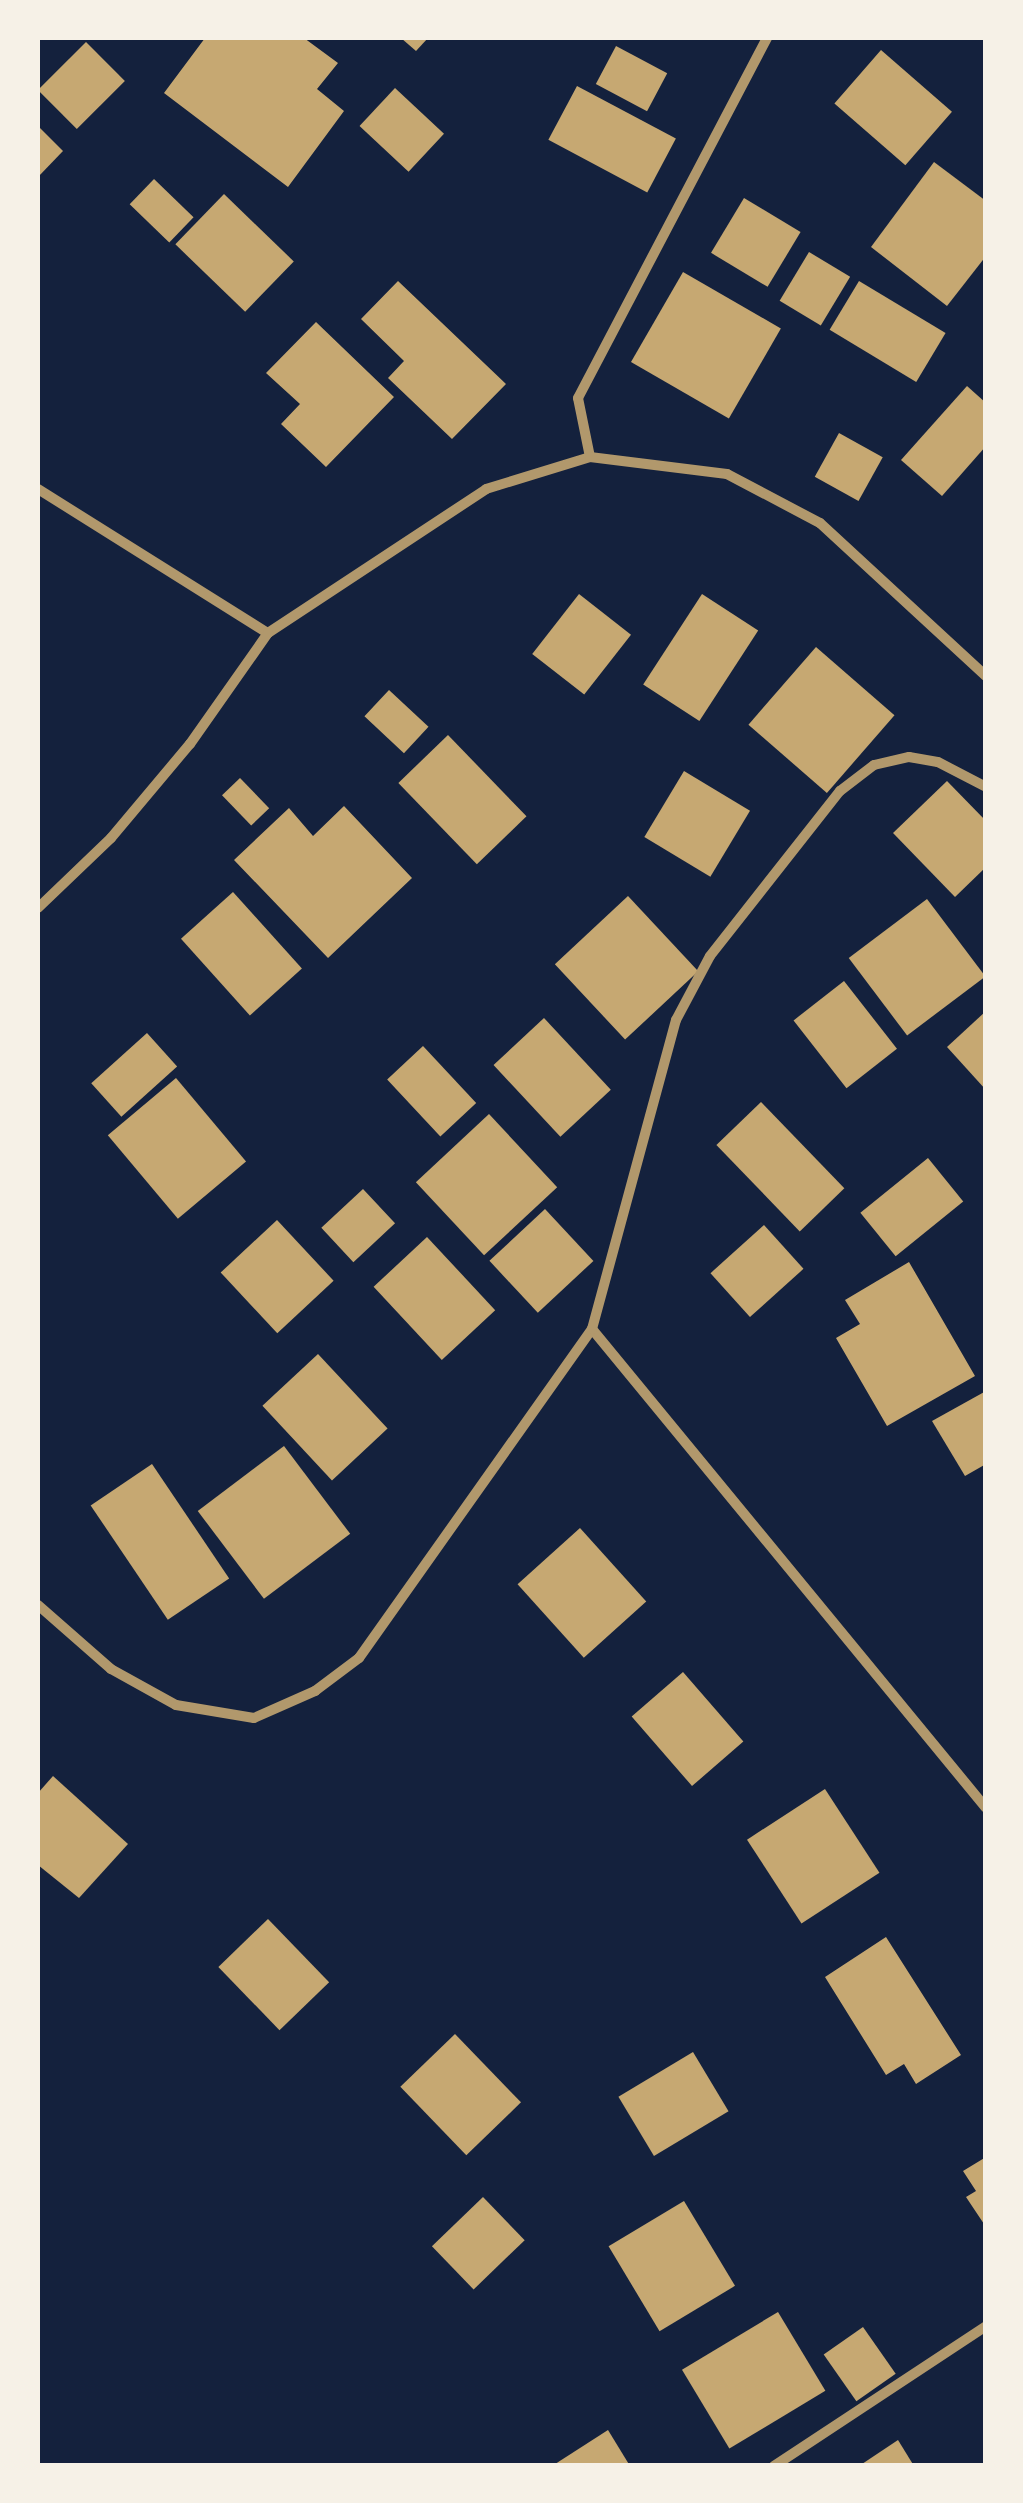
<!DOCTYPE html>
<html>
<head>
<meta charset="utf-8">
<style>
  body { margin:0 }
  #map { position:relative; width:1023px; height:2503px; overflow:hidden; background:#14213d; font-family:Overpass,sans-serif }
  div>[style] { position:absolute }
  .building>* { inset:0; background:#c6a872; transform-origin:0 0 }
  .minor>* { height:10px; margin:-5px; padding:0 5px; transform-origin:5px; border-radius:5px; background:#b1986c }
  span { translate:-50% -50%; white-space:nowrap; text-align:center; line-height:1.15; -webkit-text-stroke:8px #f6f1e7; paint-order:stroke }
  .frame { position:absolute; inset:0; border:40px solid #f6f1e7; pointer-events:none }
</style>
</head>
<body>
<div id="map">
  <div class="building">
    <div style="clip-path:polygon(205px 38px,304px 38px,338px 63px,317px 89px,344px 111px,288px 187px,164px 93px)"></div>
    <div style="clip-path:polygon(401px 38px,428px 38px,416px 51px)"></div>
    <div style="left:86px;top:42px;width:55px;height:68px;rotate:45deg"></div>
    <div style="left:616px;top:46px;width:58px;height:43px;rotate:28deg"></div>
    <div style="left:881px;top:50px;width:94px;height:71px;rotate:41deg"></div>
    <div style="left:577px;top:86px;width:112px;height:61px;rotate:28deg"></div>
    <div style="left:395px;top:88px;width:67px;height:52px;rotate:43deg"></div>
    <div style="clip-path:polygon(38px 126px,63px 151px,38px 177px)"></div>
    <div style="clip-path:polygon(934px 162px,986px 201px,986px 256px,947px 306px,871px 247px)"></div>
    <div style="left:154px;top:179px;width:55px;height:35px;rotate:44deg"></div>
    <div style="left:224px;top:194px;width:97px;height:70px;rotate:44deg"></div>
    <div style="left:744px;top:198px;width:66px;height:64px;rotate:31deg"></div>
    <div style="left:809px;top:252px;width:48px;height:57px;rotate:31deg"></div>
    <div style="left:683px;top:272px;width:113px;height:104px;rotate:30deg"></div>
    <div style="clip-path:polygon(398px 281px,506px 384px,452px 439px,388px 378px,404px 361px,361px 319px)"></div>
    <div style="left:859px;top:281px;width:101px;height:57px;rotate:31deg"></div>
    <div style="clip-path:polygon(316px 322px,394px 397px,326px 467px,281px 424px,300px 404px,266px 373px)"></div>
    <div style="clip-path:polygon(967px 386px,986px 403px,986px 446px,942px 496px,901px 460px)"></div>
    <div style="left:839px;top:433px;width:50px;height:50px;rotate:29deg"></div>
    <div style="left:579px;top:594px;width:66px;height:76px;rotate:38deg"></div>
    <div style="left:702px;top:594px;width:67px;height:108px;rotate:33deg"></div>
    <div style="left:816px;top:647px;width:104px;height:103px;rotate:41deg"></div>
    <div style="left:389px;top:690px;width:54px;height:36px;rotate:43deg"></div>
    <div style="left:448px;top:735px;width:113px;height:69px;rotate:46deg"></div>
    <div style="left:684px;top:771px;width:77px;height:77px;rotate:31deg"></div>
    <div style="left:240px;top:778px;width:42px;height:25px;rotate:46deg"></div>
    <div style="clip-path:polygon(947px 781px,986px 821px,986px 867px,955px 897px,893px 833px)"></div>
    <div style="clip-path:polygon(344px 806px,412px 878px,328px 958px,234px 860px,289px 808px,313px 836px)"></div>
    <div style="left:233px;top:892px;width:103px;height:70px;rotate:48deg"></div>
    <div style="left:628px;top:896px;width:103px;height:100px;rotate:47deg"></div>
    <div style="left:927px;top:899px;width:97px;height:98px;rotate:53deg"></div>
    <div style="left:844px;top:981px;width:86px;height:64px;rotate:52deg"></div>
    <div style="clip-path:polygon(986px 1011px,986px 1090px,947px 1047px)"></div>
    <div style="left:544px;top:1018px;width:98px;height:69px;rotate:47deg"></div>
    <div style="left:147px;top:1033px;width:45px;height:75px;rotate:48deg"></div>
    <div style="left:423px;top:1046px;width:78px;height:49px;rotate:47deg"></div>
    <div style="left:176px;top:1078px;width:109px;height:89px;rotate:50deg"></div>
    <div style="left:761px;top:1102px;width:120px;height:62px;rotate:46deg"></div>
    <div style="left:489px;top:1114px;width:100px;height:100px;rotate:47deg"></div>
    <div style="left:928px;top:1158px;width:56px;height:87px;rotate:51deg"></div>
    <div style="left:363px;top:1189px;width:47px;height:57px;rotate:47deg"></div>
    <div style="left:545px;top:1209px;width:71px;height:76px;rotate:47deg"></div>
    <div style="left:277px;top:1220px;width:83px;height:77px;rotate:47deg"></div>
    <div style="left:764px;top:1225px;width:59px;height:72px;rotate:48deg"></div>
    <div style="left:427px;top:1237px;width:100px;height:73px;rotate:47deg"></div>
    <div style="clip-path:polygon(909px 1262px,975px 1376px,887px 1426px,836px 1338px,860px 1324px,845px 1300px)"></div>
    <div style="left:318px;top:1354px;width:102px;height:76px;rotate:47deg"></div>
    <div style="clip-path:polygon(986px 1391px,986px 1464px,965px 1476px,932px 1421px)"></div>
    <div style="left:284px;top:1446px;width:110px;height:108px;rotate:53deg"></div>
    <div style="left:152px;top:1464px;width:138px;height:74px;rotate:56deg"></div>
    <div style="left:580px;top:1528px;width:99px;height:84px;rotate:48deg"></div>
    <div style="left:683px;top:1672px;width:92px;height:68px;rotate:49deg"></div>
    <div style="clip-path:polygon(53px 1776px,128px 1844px,79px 1898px,38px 1865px,38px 1793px)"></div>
    <div style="left:825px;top:1789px;width:100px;height:93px;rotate:57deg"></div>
    <div style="left:268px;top:1919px;width:88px;height:69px;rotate:46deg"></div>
    <div style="clip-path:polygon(886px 1937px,961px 2055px,916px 2084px,904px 2064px,886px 2075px,825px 1977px)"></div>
    <div style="left:455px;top:2034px;width:95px;height:76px;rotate:46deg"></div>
    <div style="left:693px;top:2052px;width:69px;height:87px;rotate:59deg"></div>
    <div style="clip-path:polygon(986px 2157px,986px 2227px,966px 2197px,976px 2191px,963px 2171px)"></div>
    <div style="left:483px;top:2197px;width:60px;height:71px;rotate:46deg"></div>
    <div style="left:684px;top:2201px;width:99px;height:88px;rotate:59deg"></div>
    <div style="left:778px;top:2312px;width:92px;height:112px;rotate:59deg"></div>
    <div style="left:863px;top:2327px;width:57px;height:48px;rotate:55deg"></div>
    <div style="clip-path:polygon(608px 2430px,630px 2466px,552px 2466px)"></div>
    <div style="clip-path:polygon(898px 2440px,914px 2466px,859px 2466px)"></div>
  </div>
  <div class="minor">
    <div style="left:590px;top:457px;width:60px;rotate:-101.5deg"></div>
    <div style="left:578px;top:398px;width:407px;rotate:-62.3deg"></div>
    <div style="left:38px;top:489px;width:271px;rotate:32.1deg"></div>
    <div style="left:268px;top:633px;width:261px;rotate:-33.4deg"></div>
    <div style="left:486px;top:489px;width:109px;rotate:-17.1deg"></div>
    <div style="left:590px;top:457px;width:138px;rotate:7.1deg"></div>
    <div style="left:727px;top:474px;width:105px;rotate:27.8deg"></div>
    <div style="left:820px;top:523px;width:226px;rotate:42.7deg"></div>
    <div style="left:38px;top:908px;width:101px;rotate:-43.8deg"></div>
    <div style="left:111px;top:838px;width:123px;rotate:-50deg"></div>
    <div style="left:190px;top:744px;width:136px;rotate:-54.9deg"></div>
    <div style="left:592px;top:1329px;width:620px;rotate:50.56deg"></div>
    <div style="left:38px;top:1605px;width:97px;rotate:41.2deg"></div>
    <div style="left:111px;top:1669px;width:74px;rotate:29deg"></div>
    <div style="left:176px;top:1705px;width:79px;rotate:9.5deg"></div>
    <div style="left:254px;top:1718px;width:67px;rotate:-23.9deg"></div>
    <div style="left:315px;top:1691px;width:55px;rotate:-36.9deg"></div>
    <div style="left:359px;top:1658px;width:403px;rotate:-54.7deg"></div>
    <div style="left:592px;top:1329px;width:320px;rotate:-74.8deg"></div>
    <div style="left:676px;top:1020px;width:72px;rotate:-62deg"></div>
    <div style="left:710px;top:956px;width:210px;rotate:-51.8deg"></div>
    <div style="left:840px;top:791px;width:43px;rotate:-37.4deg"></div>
    <div style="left:874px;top:765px;width:36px;rotate:-13deg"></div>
    <div style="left:909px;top:757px;width:29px;rotate:10deg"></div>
    <div style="left:938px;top:762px;width:54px;rotate:27.5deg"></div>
    <div style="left:774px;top:2466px;width:254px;rotate:-33.4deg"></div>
  </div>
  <div class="frame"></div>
</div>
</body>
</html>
